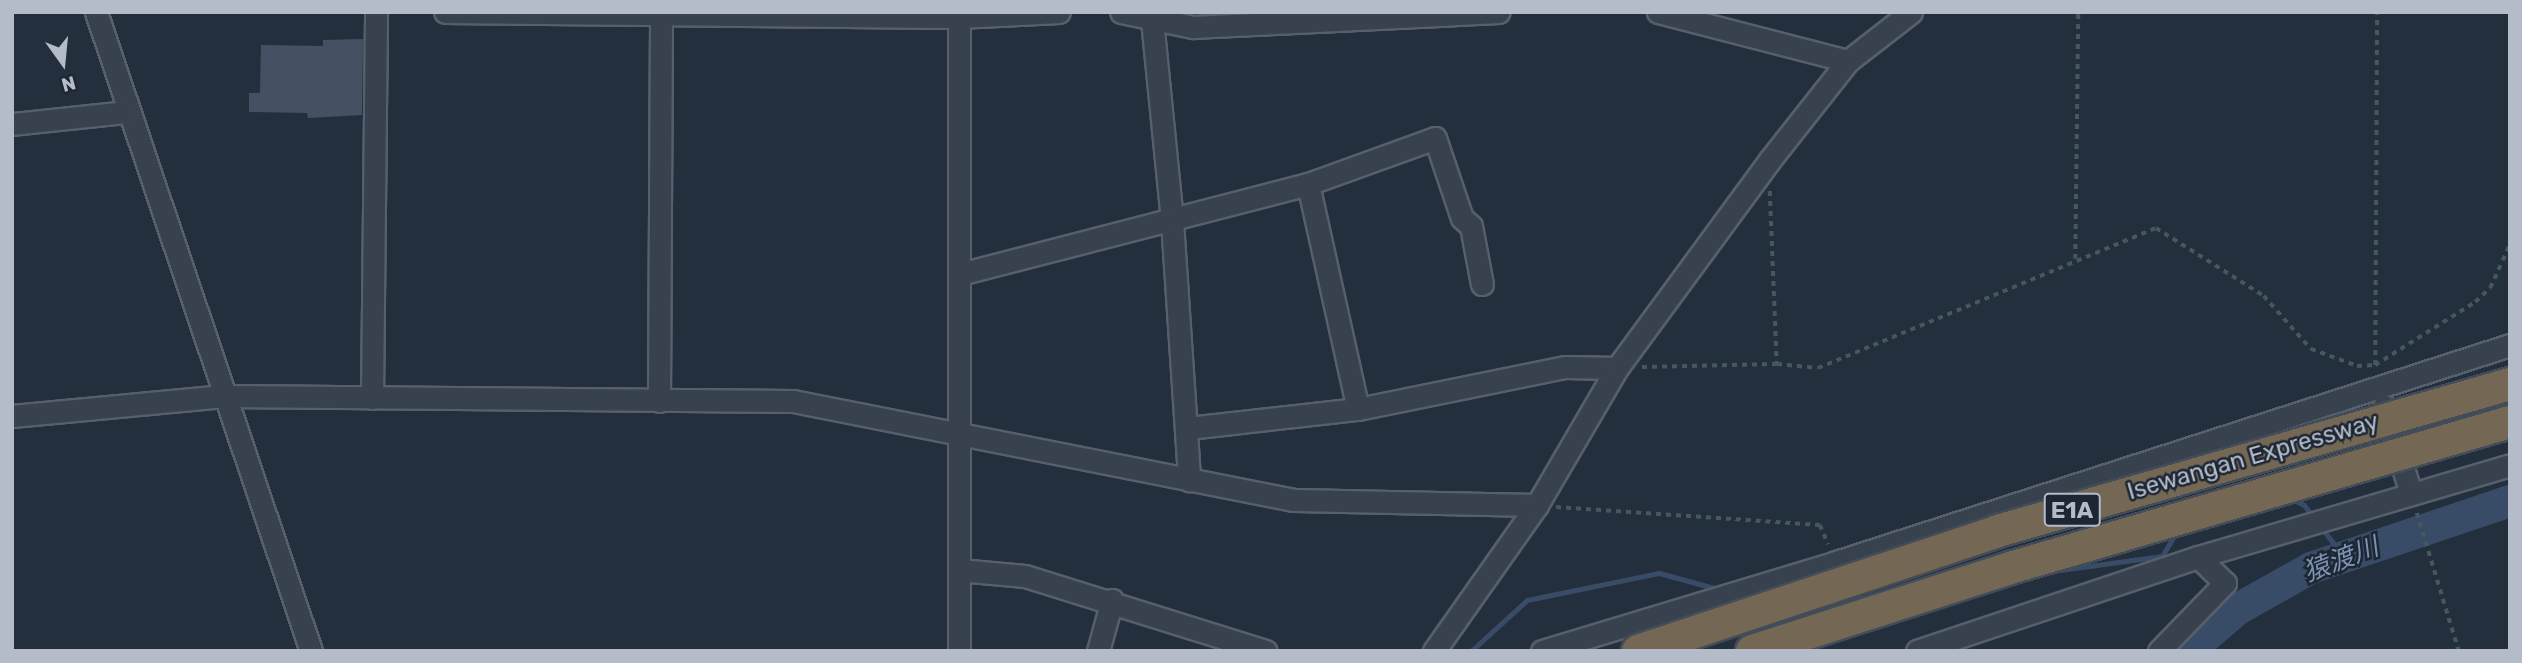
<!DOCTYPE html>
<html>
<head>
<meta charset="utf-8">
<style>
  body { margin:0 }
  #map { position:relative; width:2522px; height:663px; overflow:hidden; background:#242f3e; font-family:Rubik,"Noto Sans JP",sans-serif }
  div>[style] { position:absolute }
  .stream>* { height:5px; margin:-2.5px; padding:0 2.5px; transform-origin:2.5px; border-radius:2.5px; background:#394c67 }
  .river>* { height:32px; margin:-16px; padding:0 16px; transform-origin:16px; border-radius:16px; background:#394c67 }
  .building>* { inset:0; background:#455162 }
  .path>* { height:3.5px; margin-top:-1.75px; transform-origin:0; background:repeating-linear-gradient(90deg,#44595c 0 5px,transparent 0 10px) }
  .roads { filter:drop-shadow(2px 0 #565f6c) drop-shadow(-2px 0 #565f6c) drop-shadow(0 2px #565f6c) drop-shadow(0 -2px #565f6c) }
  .minor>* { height:21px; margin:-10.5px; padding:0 10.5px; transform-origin:10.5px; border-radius:10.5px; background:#38414e }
  .bridges { filter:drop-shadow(2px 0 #434c59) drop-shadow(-2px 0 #434c59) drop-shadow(0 2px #434c59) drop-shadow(0 -2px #434c59) }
  .highway-bridge>* { height:32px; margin:-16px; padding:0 16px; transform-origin:16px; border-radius:16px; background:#746855 }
  span { translate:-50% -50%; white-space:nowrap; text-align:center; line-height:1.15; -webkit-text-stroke:5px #1d2633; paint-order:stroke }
  .shield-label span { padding:2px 5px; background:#1d2633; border:2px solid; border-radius:5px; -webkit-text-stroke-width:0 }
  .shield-label { font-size:23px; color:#b4bcc9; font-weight:700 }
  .street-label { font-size:24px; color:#b4bcc9 }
  .water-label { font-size:26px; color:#7c92b1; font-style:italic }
  .frame { position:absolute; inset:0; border:14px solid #b4bcc9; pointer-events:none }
  .north { position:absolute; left:28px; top:28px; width:70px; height:70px; -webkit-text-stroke:5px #1d2633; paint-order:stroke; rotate:165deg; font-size:19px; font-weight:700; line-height:28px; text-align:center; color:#b4bcc9 }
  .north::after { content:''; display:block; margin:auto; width:24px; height:32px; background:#b4bcc9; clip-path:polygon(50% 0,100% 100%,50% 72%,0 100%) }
</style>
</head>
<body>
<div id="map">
  <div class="stream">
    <div style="left:2290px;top:498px;width:16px;rotate:27deg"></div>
    <div style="left:2304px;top:505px;width:16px;rotate:52deg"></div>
    <div style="left:2320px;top:526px;width:39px;rotate:52deg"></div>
    <div style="left:2053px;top:571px;width:110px;rotate:-7.8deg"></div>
    <div style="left:2162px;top:556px;width:27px;rotate:-59deg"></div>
    <div style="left:1838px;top:599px;width:33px;rotate:-2deg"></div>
    <div style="left:1471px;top:651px;width:76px;rotate:-42.3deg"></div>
    <div style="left:1527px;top:600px;width:135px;rotate:-11.6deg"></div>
    <div style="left:1659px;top:573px;width:61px;rotate:15.2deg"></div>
  </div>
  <div class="river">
    <div style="left:2189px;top:651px;width:65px;rotate:-40.6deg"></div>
    <div style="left:2238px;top:609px;width:84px;rotate:-29.3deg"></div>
    <div style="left:2311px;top:568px;width:210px;rotate:-18.6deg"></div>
  </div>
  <div class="building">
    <div style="clip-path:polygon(363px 39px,362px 115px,308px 118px,307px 113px,249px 112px,249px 93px,260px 93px,261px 45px,323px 46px,323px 40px)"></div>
  </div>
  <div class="path">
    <div style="left:1770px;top:191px;width:173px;rotate:87.7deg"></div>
    <div style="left:2075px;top:259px;width:247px;rotate:-89.3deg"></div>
    <div style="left:2375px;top:365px;width:353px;rotate:-89.7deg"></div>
    <div style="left:1642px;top:367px;width:135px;rotate:-1.3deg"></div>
    <div style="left:1777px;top:364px;width:41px;rotate:5.6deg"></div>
    <div style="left:1818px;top:368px;width:366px;rotate:-22.5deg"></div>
    <div style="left:2156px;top:228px;width:128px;rotate:32.2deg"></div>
    <div style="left:2264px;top:296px;width:71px;rotate:48.4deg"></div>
    <div style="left:2311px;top:349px;width:49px;rotate:20.3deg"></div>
    <div style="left:2357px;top:366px;width:18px;rotate:-3deg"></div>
    <div style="left:2375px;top:365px;width:118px;rotate:-32.2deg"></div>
    <div style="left:2475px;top:302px;width:21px;rotate:-43deg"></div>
    <div style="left:2490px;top:288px;width:48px;rotate:-65.6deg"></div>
    <div style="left:1556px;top:507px;width:265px;rotate:3.9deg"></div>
    <div style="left:1820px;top:525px;width:21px;rotate:67deg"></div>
    <div style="left:2417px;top:513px;width:144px;rotate:73.1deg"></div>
  </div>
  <div class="roads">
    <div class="minor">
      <div style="left:96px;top:12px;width:674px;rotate:71.4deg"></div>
      <div style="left:445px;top:12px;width:514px;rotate:0.56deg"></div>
      <div style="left:959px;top:17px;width:100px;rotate:-2.9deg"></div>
      <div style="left:1121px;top:12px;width:74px;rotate:11.8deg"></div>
      <div style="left:1193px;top:27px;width:306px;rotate:-2.8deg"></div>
      <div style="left:1658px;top:12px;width:196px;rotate:14.5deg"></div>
      <div style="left:1152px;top:20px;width:202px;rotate:84.3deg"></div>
      <div style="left:1172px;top:221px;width:260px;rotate:86.2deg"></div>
      <div style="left:12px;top:124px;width:115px;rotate:-6deg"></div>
      <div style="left:1308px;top:184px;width:230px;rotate:77.5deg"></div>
      <div style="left:960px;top:274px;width:359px;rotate:-14.5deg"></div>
      <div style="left:1308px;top:184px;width:135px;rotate:-19.9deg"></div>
      <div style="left:1435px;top:138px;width:84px;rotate:71.4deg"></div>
      <div style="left:1462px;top:218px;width:12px;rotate:42deg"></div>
      <div style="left:1471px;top:226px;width:59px;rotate:79.3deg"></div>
      <div style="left:372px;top:398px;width:386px;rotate:-89.4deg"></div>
      <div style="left:659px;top:401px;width:386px;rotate:-89.7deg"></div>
      <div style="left:2384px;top:406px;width:92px;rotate:72.9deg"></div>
      <div style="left:12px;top:416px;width:213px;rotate:-5.4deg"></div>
      <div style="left:224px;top:396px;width:569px;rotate:0.5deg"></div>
      <div style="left:793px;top:401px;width:511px;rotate:11.18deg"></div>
      <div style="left:1294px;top:500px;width:243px;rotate:1.2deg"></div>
      <div style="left:1188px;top:428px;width:171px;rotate:-6.4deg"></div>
      <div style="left:1358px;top:409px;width:211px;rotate:-11.5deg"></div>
      <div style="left:1565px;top:367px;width:52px;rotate:1.1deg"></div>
      <div style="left:959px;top:570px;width:66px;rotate:5.2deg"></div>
      <div style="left:1025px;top:576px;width:252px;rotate:17.3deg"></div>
      <div style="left:959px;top:651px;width:639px;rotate:-90deg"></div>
      <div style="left:1098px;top:651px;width:53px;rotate:-74.6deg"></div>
      <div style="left:1434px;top:651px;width:179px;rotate:-54.8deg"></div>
      <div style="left:1537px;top:505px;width:159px;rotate:-59.7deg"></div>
      <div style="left:1617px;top:368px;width:257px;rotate:-53.7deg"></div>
      <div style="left:1769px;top:161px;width:127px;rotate:-51.7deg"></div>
      <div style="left:1848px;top:61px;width:80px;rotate:-37.9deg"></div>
      <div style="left:1542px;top:651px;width:307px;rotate:-16.8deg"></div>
      <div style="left:1836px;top:562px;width:708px;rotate:-17.85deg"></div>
      <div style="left:1917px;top:651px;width:296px;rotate:-18.5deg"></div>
      <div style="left:2198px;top:557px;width:325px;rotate:-16.4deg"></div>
      <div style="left:2159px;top:651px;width:95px;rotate:-45.9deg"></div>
      <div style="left:2225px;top:583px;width:37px;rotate:-136deg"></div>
    </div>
  </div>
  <div class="bridges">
    <div class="highway-bridge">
      <div style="left:1638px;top:651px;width:379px;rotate:-18.4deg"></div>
      <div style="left:1998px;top:531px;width:533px;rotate:-16.02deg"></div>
      <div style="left:1752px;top:651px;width:271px;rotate:-17.8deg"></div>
      <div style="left:2010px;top:568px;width:521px;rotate:-16.28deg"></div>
    </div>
  </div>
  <div class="shield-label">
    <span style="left:2072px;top:510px">E1A</span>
  </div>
  <div class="street-label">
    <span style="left:2253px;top:457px;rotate:-16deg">Isewangan Expressway</span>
  </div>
  <div class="water-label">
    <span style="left:2341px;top:560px;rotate:-21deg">猿渡川</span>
  </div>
  <div class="frame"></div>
  <div class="north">N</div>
</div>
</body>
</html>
